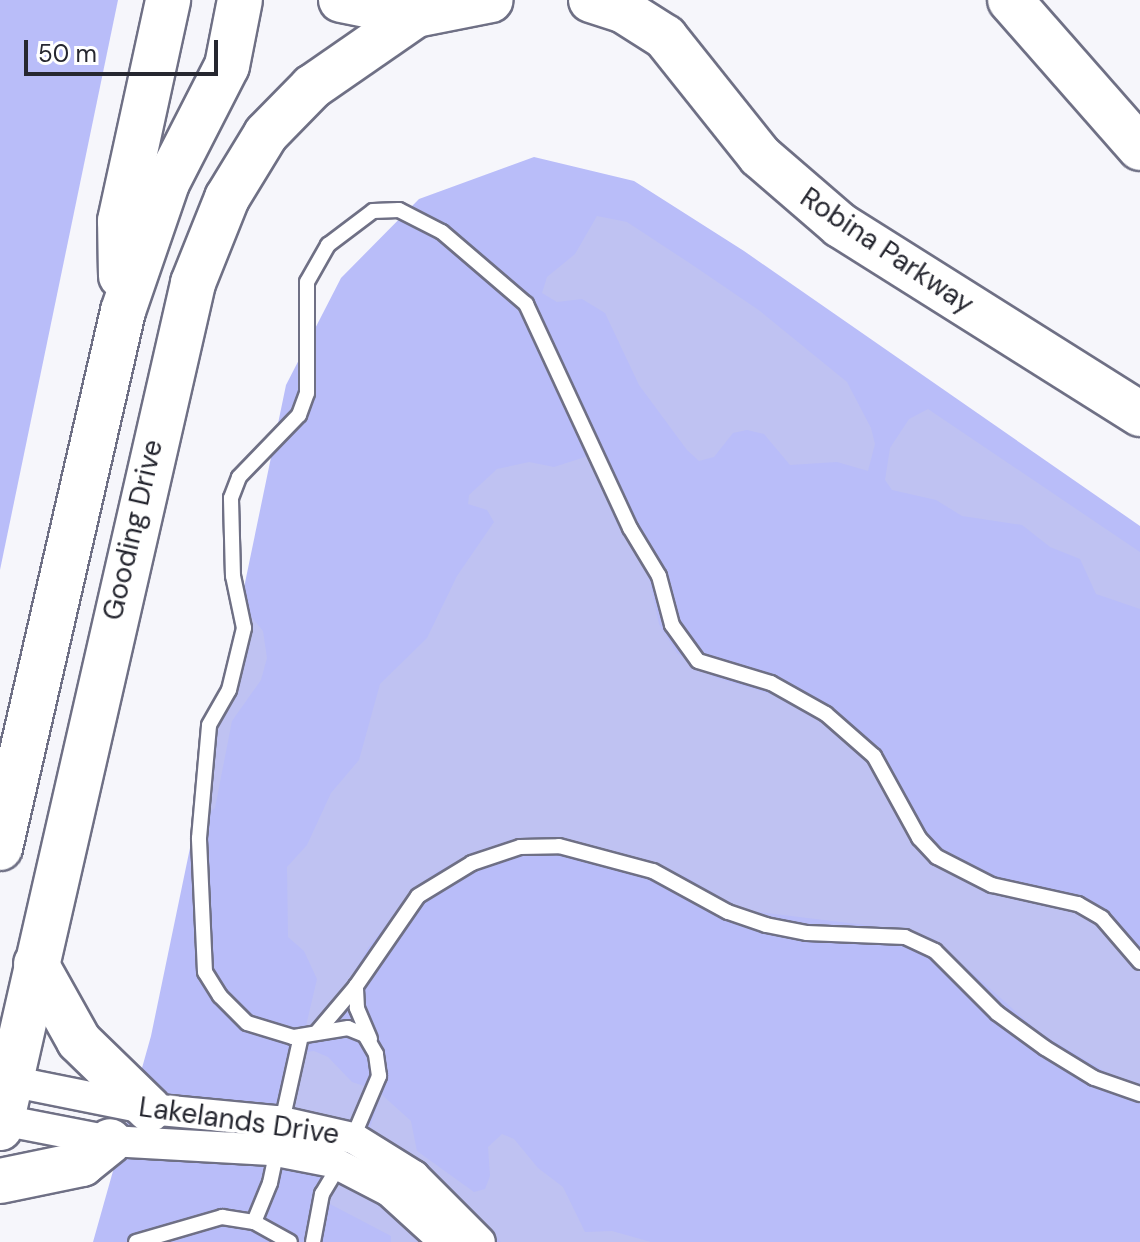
<!DOCTYPE html>
<html>
<head>
<meta charset="utf-8">
<style>
  body { margin:0 }
  #map { position:relative; width:1140px; height:1242px; overflow:hidden; background:#f6f6fb; font-family:"DM Sans",sans-serif }
  div>[style] { position:absolute }
  .green>* { inset:0; background:#b9bdf9 }
  .forest>* { inset:0; background:#bfc2f2 }
  .roads { filter:drop-shadow(2px 0 #6f7085) drop-shadow(-2px 0 #6f7085) drop-shadow(0 2px #6f7085) drop-shadow(0 -2px #6f7085) }
  .lane>* { height:14px; margin:-7px; padding:0 7px; transform-origin:7px; border-radius:7px; background:#fff }
  .street>* { height:30px; margin:-15px; padding:0 15px; transform-origin:15px; border-radius:15px; background:#fff }
  .primary>* { height:44px; margin:-22px; padding:0 22px; transform-origin:22px; border-radius:22px; background:#fff }
  span { translate:-50% -50%; white-space:nowrap; text-align:center; line-height:1.15; -webkit-text-stroke:7px #fff; paint-order:stroke }
  .street-label { font-size:28px; color:#262730 }
  .scale { position:absolute; left:24px; top:40px; width:194px; height:36px; box-sizing:border-box; border:4px solid #262730; border-top:0; padding-left:10px; font-size:24px; line-height:28px; white-space:nowrap; color:#262730; -webkit-text-stroke:6px #fff; paint-order:stroke }
</style>
</head>
<body>
<div id="map">
  <div class="green">
    <div style="clip-path:polygon(0 0,118px 0,0 570px)"></div>
    <div style="clip-path:polygon(534px 157px,634px 181px,744px 251px,1140px 526px,1140px 1242px,93px 1242px,151px 1036px,286px 385px,341px 278px,419px 199px)"></div>
  </div>
  <div class="forest">
    <div style="clip-path:polygon(597px 216px,627px 222px,691px 264px,760px 311px,847px 382px,871px 428px,875px 444px,868px 471px,837px 462px,790px 465px,764px 434px,747px 430px,733px 433px,714px 457px,699px 461px,687px 450px,639px 385px,605px 313px,582px 299px,557px 302px,542px 293px,547px 277px,575px 254px)"></div>
    <div style="clip-path:polygon(928px 409px,1140px 552px,1140px 609px,1096px 594px,1080px 559px,1050px 547px,1022px 525px,962px 516px,936px 500px,892px 490px,885px 480px,890px 448px,909px 419px)"></div>
    <div style="clip-path:polygon(588px 456px,617px 524px,648px 573px,659px 624px,677px 653px,714px 677px,800px 703px,838px 730px,867px 759px,915px 841px,934px 863px,989px 891px,1080px 911px,1127px 953px,1140px 970px,1140px 1084px,1109px 1074px,1040px 1033px,934px 939px,898px 929px,742px 910px,686px 877px,637px 858px,558px 839px,512px 839px,438px 871px,415px 888px,368px 948px,337px 1002px,305px 1030px,317px 979px,304px 951px,288px 937px,287px 867px,307px 845px,331px 793px,359px 760px,380px 684px,427px 638px,457px 576px,494px 522px,487px 510px,468px 504px,469px 495px,497px 469px,529px 462px,554px 467px)"></div>
    <div style="clip-path:polygon(249px 614px,263px 631px,267px 658px,261px 680px,232px 721px,215px 808px,208px 814px,218px 716px,238px 682px,250px 632px)"></div>
    <div style="clip-path:polygon(314px 1051px,328px 1057px,352px 1082px,370px 1088px,352px 1126px,291px 1109px,307px 1052px)"></div>
    <div style="clip-path:polygon(381px 1094px,411px 1121px,417px 1151px,474px 1192px,485px 1189px,490px 1176px,488px 1147px,502px 1134px,514px 1139px,538px 1168px,563px 1187px,585px 1232px,612px 1231px,651px 1242px,501px 1242px,435px 1181px,368px 1134px)"></div>
    <div style="clip-path:polygon(337px 1178px,370px 1194px,428px 1242px,391px 1242px,391px 1236px,326px 1202px)"></div>
  </div>
  <div class="roads">
    <div class="lane">
      <div style="left:318px;top:1031px;width:59px;rotate:-49.8deg"></div>
      <div style="left:370px;top:1039px;width:34px;rotate:-113deg"></div>
      <div style="left:357px;top:1008px;width:22px;rotate:-93deg"></div>
      <div style="left:356px;top:986px;width:109px;rotate:-55.4deg"></div>
      <div style="left:418px;top:896px;width:63px;rotate:-31.4deg"></div>
      <div style="left:472px;top:863px;width:51px;rotate:-18.4deg"></div>
      <div style="left:520px;top:847px;width:39px;rotate:-1deg"></div>
      <div style="left:559px;top:846px;width:97px;rotate:14.9deg"></div>
      <div style="left:653px;top:871px;width:85px;rotate:28.7deg"></div>
      <div style="left:728px;top:912px;width:40px;rotate:18.9deg"></div>
      <div style="left:766px;top:925px;width:42px;rotate:11deg"></div>
      <div style="left:807px;top:933px;width:98px;rotate:2.3deg"></div>
      <div style="left:905px;top:937px;width:33px;rotate:25deg"></div>
      <div style="left:935px;top:951px;width:88px;rotate:45deg"></div>
      <div style="left:997px;top:1013px;width:59px;rotate:36.1deg"></div>
      <div style="left:1045px;top:1048px;width:57px;rotate:31.5deg"></div>
      <div style="left:1094px;top:1078px;width:49px;rotate:19.2deg"></div>
      <div style="left:281px;top:1126px;width:92px;rotate:-77.5deg"></div>
      <div style="left:351px;top:1142px;width:72px;rotate:-67deg"></div>
      <div style="left:379px;top:1076px;width:22px;rotate:-98deg"></div>
      <div style="left:376px;top:1054px;width:22px;rotate:-120deg"></div>
      <div style="left:365px;top:1035px;width:18px;rotate:-158deg"></div>
      <div style="left:348px;top:1028px;width:56px;rotate:170.7deg"></div>
      <div style="left:293px;top:1037px;width:48px;rotate:-163.1deg"></div>
      <div style="left:247px;top:1023px;width:38px;rotate:-135deg"></div>
      <div style="left:220px;top:996px;width:28px;rotate:-122deg"></div>
      <div style="left:205px;top:972px;width:134px;rotate:-92.6deg"></div>
      <div style="left:199px;top:838px;width:113px;rotate:-84.9deg"></div>
      <div style="left:209px;top:725px;width:40px;rotate:-60.3deg"></div>
      <div style="left:229px;top:690px;width:64px;rotate:-76.4deg"></div>
      <div style="left:244px;top:628px;width:53px;rotate:-101.9deg"></div>
      <div style="left:233px;top:576px;width:78px;rotate:-91.5deg"></div>
      <div style="left:231px;top:498px;width:22px;rotate:-69deg"></div>
      <div style="left:239px;top:477px;width:86px;rotate:-45.9deg"></div>
      <div style="left:299px;top:415px;width:23px;rotate:-70deg"></div>
      <div style="left:307px;top:393px;width:111px;rotate:-90deg"></div>
      <div style="left:307px;top:282px;width:43px;rotate:-60.4deg"></div>
      <div style="left:328px;top:245px;width:56px;rotate:-37.1deg"></div>
      <div style="left:373px;top:211px;width:26px;rotate:-2deg"></div>
      <div style="left:399px;top:210px;width:48px;rotate:27.1deg"></div>
      <div style="left:442px;top:232px;width:111px;rotate:40.6deg"></div>
      <div style="left:526px;top:304px;width:247px;rotate:65.1deg"></div>
      <div style="left:630px;top:528px;width:56px;rotate:58.9deg"></div>
      <div style="left:659px;top:576px;width:51px;rotate:75.1deg"></div>
      <div style="left:672px;top:625px;width:44px;rotate:54.2deg"></div>
      <div style="left:698px;top:661px;width:76px;rotate:16.8deg"></div>
      <div style="left:771px;top:683px;width:63px;rotate:29.4deg"></div>
      <div style="left:826px;top:714px;width:64px;rotate:41.2deg"></div>
      <div style="left:874px;top:756px;width:94px;rotate:61.2deg"></div>
      <div style="left:919px;top:838px;width:26px;rotate:47deg"></div>
      <div style="left:937px;top:857px;width:62px;rotate:27deg"></div>
      <div style="left:992px;top:885px;width:88px;rotate:12.5deg"></div>
      <div style="left:1078px;top:904px;width:28px;rotate:30deg"></div>
      <div style="left:1102px;top:918px;width:58px;rotate:49.2deg"></div>
      <div style="left:254px;top:1222px;width:42px;rotate:-67.7deg"></div>
      <div style="left:270px;top:1183px;width:34px;rotate:-78deg"></div>
      <div style="left:136px;top:1242px;width:90px;rotate:-16.2deg"></div>
      <div style="left:222px;top:1217px;width:32px;rotate:9deg"></div>
      <div style="left:254px;top:1222px;width:41px;rotate:29.1deg"></div>
      <div style="left:313px;top:1242px;width:49px;rotate:-79.4deg"></div>
      <div style="left:322px;top:1194px;width:35px;rotate:-59deg"></div>
    </div>
    <div class="street">
      <div style="left:10px;top:1081px;width:142px;rotate:11.4deg"></div>
      <div style="left:149px;top:1109px;width:129px;rotate:5.4deg"></div>
      <div style="left:277px;top:1121px;width:78px;rotate:12.6deg"></div>
      <div style="left:353px;top:1138px;width:72px;rotate:31.9deg"></div>
      <div style="left:414px;top:1176px;width:93px;rotate:45deg"></div>
      <div style="left:2px;top:1120px;width:110px;rotate:11deg"></div>
      <div style="left:110px;top:1141px;width:161px;rotate:3.2deg"></div>
      <div style="left:271px;top:1150px;width:63px;rotate:11deg"></div>
      <div style="left:333px;top:1162px;width:63px;rotate:27.4deg"></div>
      <div style="left:389px;top:1191px;width:76px;rotate:42.3deg"></div>
    </div>
    <div class="primary">
      <div style="left:341px;top:0;width:76px;rotate:11.3deg"></div>
      <div style="left:416px;top:15px;width:76px;rotate:-11.3deg"></div>
      <div style="left:591px;top:0;width:35px;rotate:18deg"></div>
      <div style="left:624px;top:11px;width:49px;rotate:32.4deg"></div>
      <div style="left:665px;top:37px;width:152px;rotate:51.4deg"></div>
      <div style="left:760px;top:156px;width:106px;rotate:40.8deg"></div>
      <div style="left:840px;top:225px;width:355px;rotate:32.2deg"></div>
      <div style="left:1010px;top:0;width:197px;rotate:48.7deg"></div>
      <div style="left:121px;top:276px;width:55px;rotate:-91deg"></div>
      <div style="left:120px;top:221px;width:226px;rotate:-77.7deg"></div>
      <div style="left:0;top:848px;width:551px;rotate:-77.1deg"></div>
      <div style="left:123px;top:311px;width:135px;rotate:-71deg"></div>
      <div style="left:167px;top:183px;width:131px;rotate:-62.9deg"></div>
      <div style="left:227px;top:66px;width:67px;rotate:-78.9deg"></div>
      <div style="left:36px;top:964px;width:88px;rotate:60.8deg"></div>
      <div style="left:79px;top:1041px;width:98px;rotate:44.2deg"></div>
      <div style="left:0;top:1128px;width:867px;rotate:-77.13deg"></div>
      <div style="left:193px;top:283px;width:92px;rotate:-68.2deg"></div>
      <div style="left:227px;top:198px;width:75px;rotate:-58.6deg"></div>
      <div style="left:266px;top:134px;width:66px;rotate:-45.6deg"></div>
      <div style="left:312px;top:87px;width:126px;rotate:-34.7deg"></div>
      <div style="left:0;top:1181px;width:84px;rotate:-11.7deg"></div>
      <div style="left:82px;top:1164px;width:36px;rotate:-39deg"></div>
    </div>
  </div>
  <div class="street-label">
    <span style="left:887px;top:251px;rotate:34deg">Robina Parkway</span>
    <span style="left:133px;top:530px;rotate:-77deg">Gooding Drive</span>
    <span style="left:239px;top:1121px;rotate:8deg">Lakelands Drive</span>
  </div>
  <div class="scale">50 m</div>
</div>
</body>
</html>
